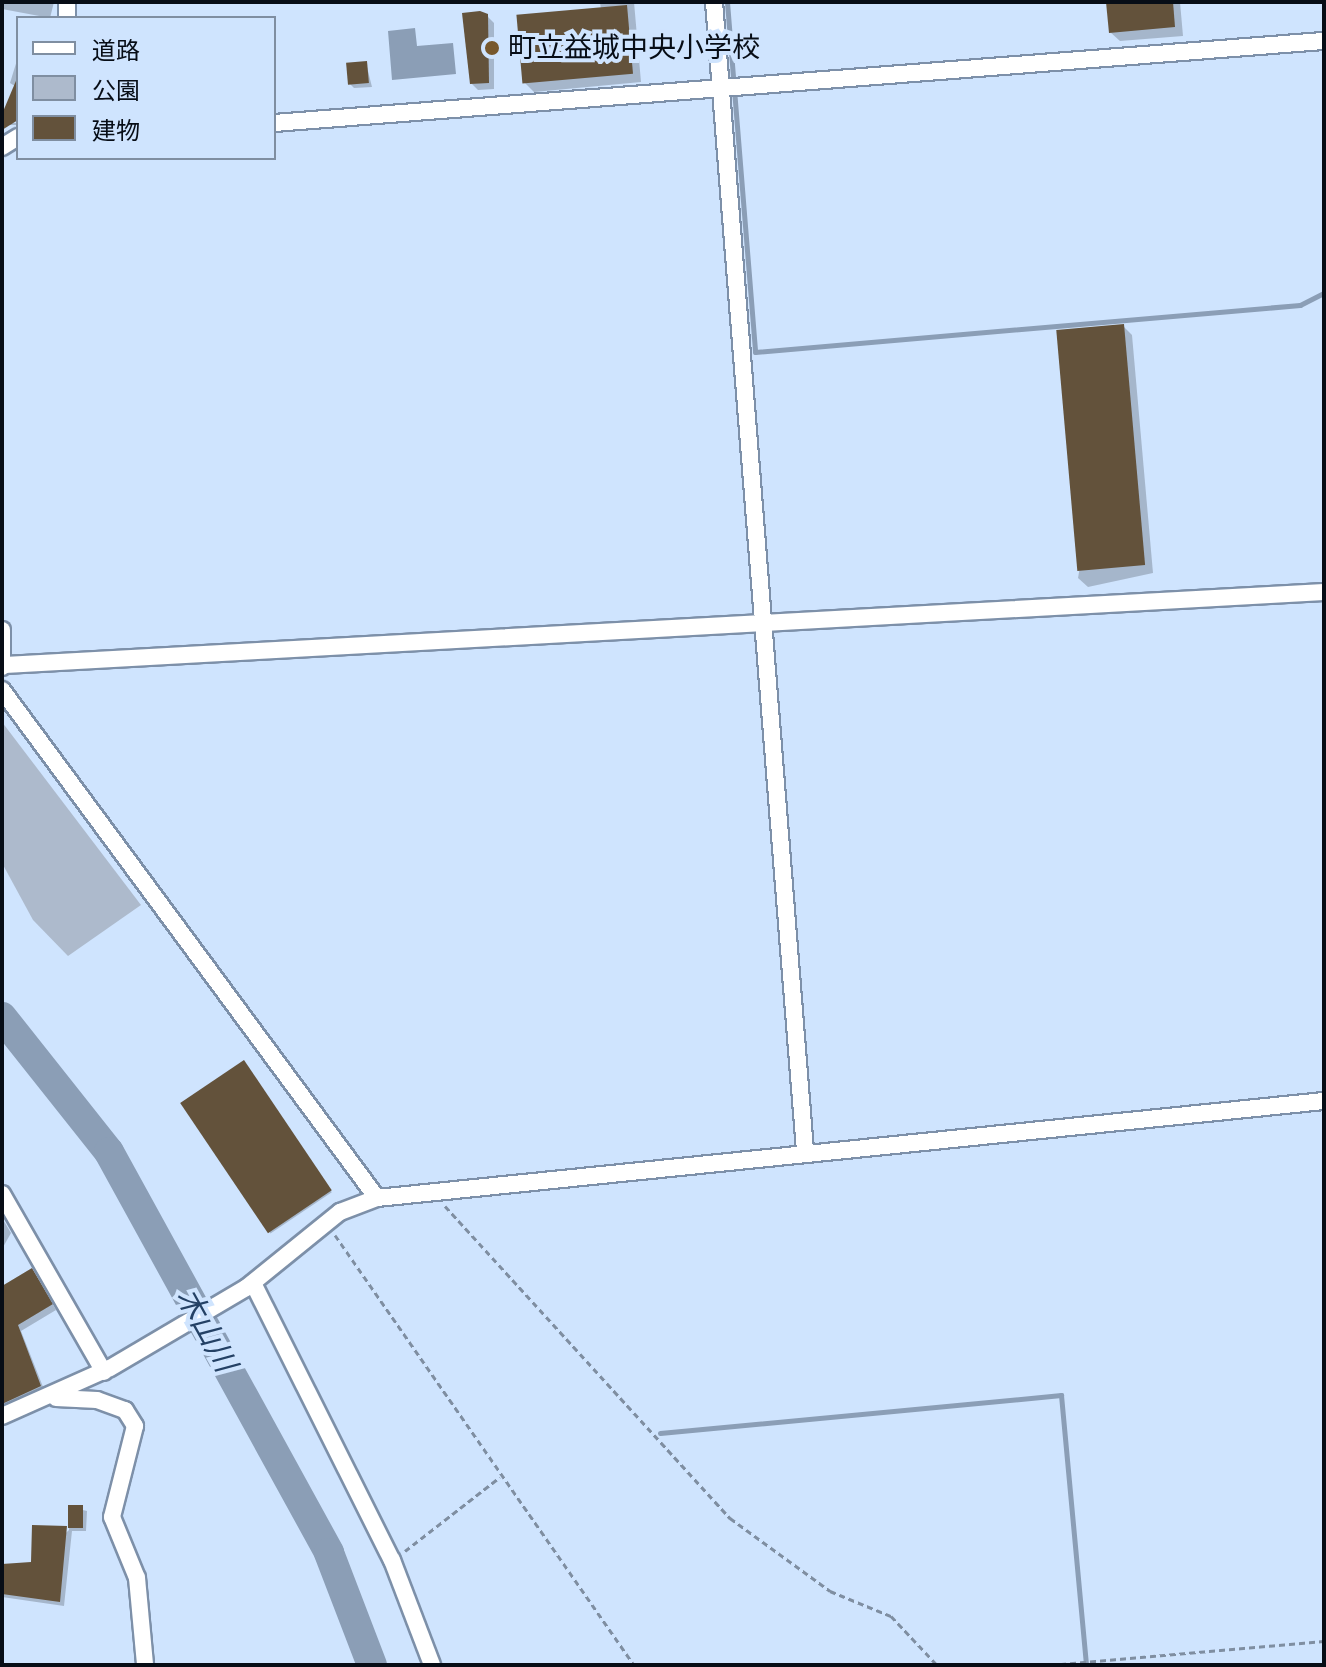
<!DOCTYPE html>
<html>
<head>
<meta charset="utf-8">
<style>
  body { margin:0 }
  #map { position:relative; width:1326px; height:1667px; overflow:hidden; background:#cfe4fe; font-family:Karla,"Noto Sans JP",sans-serif }
  div>[style] { position:absolute }
  .green>* { inset:0; background:#adbacc }
  .water>* { inset:0; background:#8b9eb6 }
  .shadow>* { inset:0; background:#0003; transform-origin:0 0 }
  .stream>* { height:5px; margin:-2.5px; padding:0 2.5px; transform-origin:2.5px; border-radius:2.5px; background:#8b9eb6 }
  .river>* { height:30px; margin:-15px; padding:0 15px; transform-origin:15px; border-radius:15px; background:#8b9eb6 }
  .building>* { inset:0; background:#63523b; transform-origin:0 0 }
  .path>* { height:3px; margin-top:-1.5px; transform-origin:0; background:repeating-linear-gradient(90deg,#7f8ea1 0 6px,transparent 0 10px) }
  .roads { filter:drop-shadow(2px 0 #7d90a9) drop-shadow(-2px 0 #7d90a9) drop-shadow(0 2px #7d90a9) drop-shadow(0 -2px #7d90a9) }
  .minor>* { height:16px; margin:-8px; padding:0 8px; transform-origin:8px; border-radius:8px; background:#fff }
  .dots>* { width:22px; height:22px; translate:-50% -50%; box-sizing:border-box; border:4px solid #cfe4fe; border-radius:50% }
  span { translate:-50% -50%; white-space:nowrap; text-align:center; line-height:1.15; -webkit-text-stroke:8px #cfe4fe; paint-order:stroke }
  .poi-label { font-size:28px; color:#070d16 }
  .left { translate:0 -50%; text-align:left }
  .water-label { font-size:30px; color:#244165; font-style:italic }
  .frame { position:absolute; inset:0; border:4px solid #070d16; pointer-events:none }
  .legend { position:absolute; left:16px; top:16px; width:260px; height:144px; box-sizing:border-box; background:#cfe4fe; border:2px solid #7f8ea1; margin:0; padding:10px 14px; list-style:none; font-size:24px; color:#070d16 }
  .legend li { display:flex; align-items:center; gap:16px; height:40px }
  .legend b { width:40px; border:2px solid #7f8ea1 }
</style>
</head>
<body>
<div id="map">
  <div class="green">
    <div style="clip-path:polygon(2px 722px,141px 905px,68px 956px,33px 920px,2px 863px)"></div>
  </div>
  <div class="water">
    <div style="clip-path:polygon(415px 28px,417px 46px,453px 43px,456px 74px,392px 80px,388px 31px)"></div>
  </div>
  <div class="shadow">
    <div style="clip-path:polygon(2px 2px,54px 2px,50px 18px,2px 9px)"></div>
    <div style="clip-path:polygon(600px 2px,634px 2px,641px 82px,534px 92px,525px 83px,601px 10px)"></div>
    <div style="clip-path:polygon(1108px 2px,1180px 2px,1183px 36px,1120px 41px,1110px 32px)"></div>
    <div style="clip-path:polygon(487px 16px,494px 23px,494px 89px,478px 90px,472px 84px)"></div>
    <div style="clip-path:polygon(18px 57px,18px 88px,10px 83px)"></div>
    <div style="clip-path:polygon(366px 63px,372px 87px,354px 88px,350px 84px)"></div>
    <div style="left:18px;top:123px;width:2px;height:18px;rotate:90deg"></div>
    <div style="clip-path:polygon(1123px 326px,1132px 335px,1153px 573px,1088px 587px,1078px 578px)"></div>
    <div style="left:244px;top:1062px;width:157px;height:74px;rotate:56deg"></div>
    <div style="clip-path:polygon(2px 1218px,11px 1233px,2px 1249px)"></div>
    <div style="clip-path:polygon(36px 1276px,56px 1310px,21px 1331px,45px 1392px,2px 1415px,2px 1289px)"></div>
    <div style="clip-path:polygon(70px 1507px,87px 1511px,86px 1531px,72px 1531px,64px 1606px,2px 1597px,2px 1566px,33px 1564px,69px 1530px)"></div>
  </div>
  <div class="stream">
    <div style="left:727px;top:2px;width:351px;rotate:85.4deg"></div>
    <div style="left:755px;top:352px;width:547px;rotate:-4.93deg"></div>
    <div style="left:1300px;top:305px;width:27px;rotate:-27deg"></div>
    <div style="left:660px;top:1433px;width:403px;rotate:-5.4deg"></div>
    <div style="left:1061px;top:1395px;width:271px;rotate:84.7deg"></div>
  </div>
  <div class="river">
    <div style="left:2px;top:1017px;width:172px;rotate:51.6deg"></div>
    <div style="left:109px;top:1152px;width:457px;rotate:61.2deg"></div>
    <div style="left:329px;top:1553px;width:120px;rotate:69deg"></div>
  </div>
  <div class="building">
    <div style="clip-path:polygon(1106px 2px,1173px 2px,1175px 27px,1109px 33px)"></div>
    <div style="left:627px;top:5px;width:69px;height:111px;rotate:85deg"></div>
    <div style="clip-path:polygon(480px 11px,488px 14px,489px 83px,470px 84px,462px 13px)"></div>
    <div style="left:367px;top:61px;width:22px;height:21px;rotate:85deg"></div>
    <div style="clip-path:polygon(18px 76px,18px 120px,2px 130px,2px 114px)"></div>
    <div style="left:1124px;top:324px;width:242px;height:68px;rotate:85deg"></div>
    <div style="left:244px;top:1060px;width:157px;height:77px;rotate:56deg"></div>
    <div style="clip-path:polygon(32px 1268px,53px 1304px,18px 1325px,41px 1386px,2px 1404px,2px 1286px)"></div>
    <div style="left:68px;top:1505px;width:15px;height:23px"></div>
    <div style="clip-path:polygon(32px 1525px,67px 1526px,60px 1602px,2px 1594px,2px 1564px,31px 1562px)"></div>
  </div>
  <div class="path">
    <div style="left:445px;top:1206px;width:423px;rotate:47.6deg"></div>
    <div style="left:730px;top:1518px;width:124px;rotate:36.1deg"></div>
    <div style="left:830px;top:1591px;width:66px;rotate:22.3deg"></div>
    <div style="left:891px;top:1616px;width:67px;rotate:46.8deg"></div>
    <div style="left:335px;top:1235px;width:524px;rotate:55.19deg"></div>
    <div style="left:405px;top:1551px;width:120px;rotate:-37.9deg"></div>
    <div style="left:1050px;top:1665px;width:275px;rotate:-5deg"></div>
  </div>
  <div class="roads">
    <div class="minor">
      <div style="left:67px;top:2px;width:16px;rotate:90deg"></div>
      <div style="left:714px;top:2px;width:1152px;rotate:85.47deg"></div>
      <div style="left:274px;top:123px;width:1053px;rotate:-4.47deg"></div>
      <div style="left:2px;top:147px;width:19px;rotate:-32deg"></div>
      <div style="left:2px;top:630px;width:37px;rotate:90deg"></div>
      <div style="left:5px;top:665px;width:1321px;rotate:-3.17deg"></div>
      <div style="left:2px;top:690px;width:631px;rotate:53.57deg"></div>
      <div style="left:2px;top:1194px;width:205px;rotate:60.2deg"></div>
      <div style="left:253px;top:1283px;width:310px;rotate:63.4deg"></div>
      <div style="left:392px;top:1560px;width:112px;rotate:69.1deg"></div>
      <div style="left:56px;top:1398px;width:41px;rotate:2.8deg"></div>
      <div style="left:97px;top:1400px;width:30px;rotate:20deg"></div>
      <div style="left:125px;top:1410px;width:19px;rotate:58deg"></div>
      <div style="left:135px;top:1426px;width:94px;rotate:104.2deg"></div>
      <div style="left:112px;top:1517px;width:66px;rotate:67.7deg"></div>
      <div style="left:137px;top:1578px;width:87px;rotate:84.7deg"></div>
      <div style="left:2px;top:1416px;width:118px;rotate:-24deg"></div>
      <div style="left:110px;top:1368px;width:158px;rotate:-30.5deg"></div>
      <div style="left:246px;top:1288px;width:121px;rotate:-39deg"></div>
      <div style="left:340px;top:1212px;width:40px;rotate:-21deg"></div>
      <div style="left:377px;top:1198px;width:952px;rotate:-5.85deg"></div>
    </div>
  </div>
  <div class="dots">
    <div style="left:492px;top:48px;background:#77582d"></div>
  </div>
  <div class="poi-label">
    <span class="left" style="left:508px;top:48px">町立益城中央小学校</span>
  </div>
  <div class="water-label">
    <span style="left:206px;top:1330px;rotate:61deg">木山川</span>
  </div>
  <div class="frame"></div>
  <ul class="legend">
  <li><b style="height:10px;background:#fff"></b>道路</li>
  <li><b style="height:22px;background:#adbacc"></b>公園</li>
  <li><b style="height:22px;background:#63523b"></b>建物</li>
  </ul>
</div>
</body>
</html>
